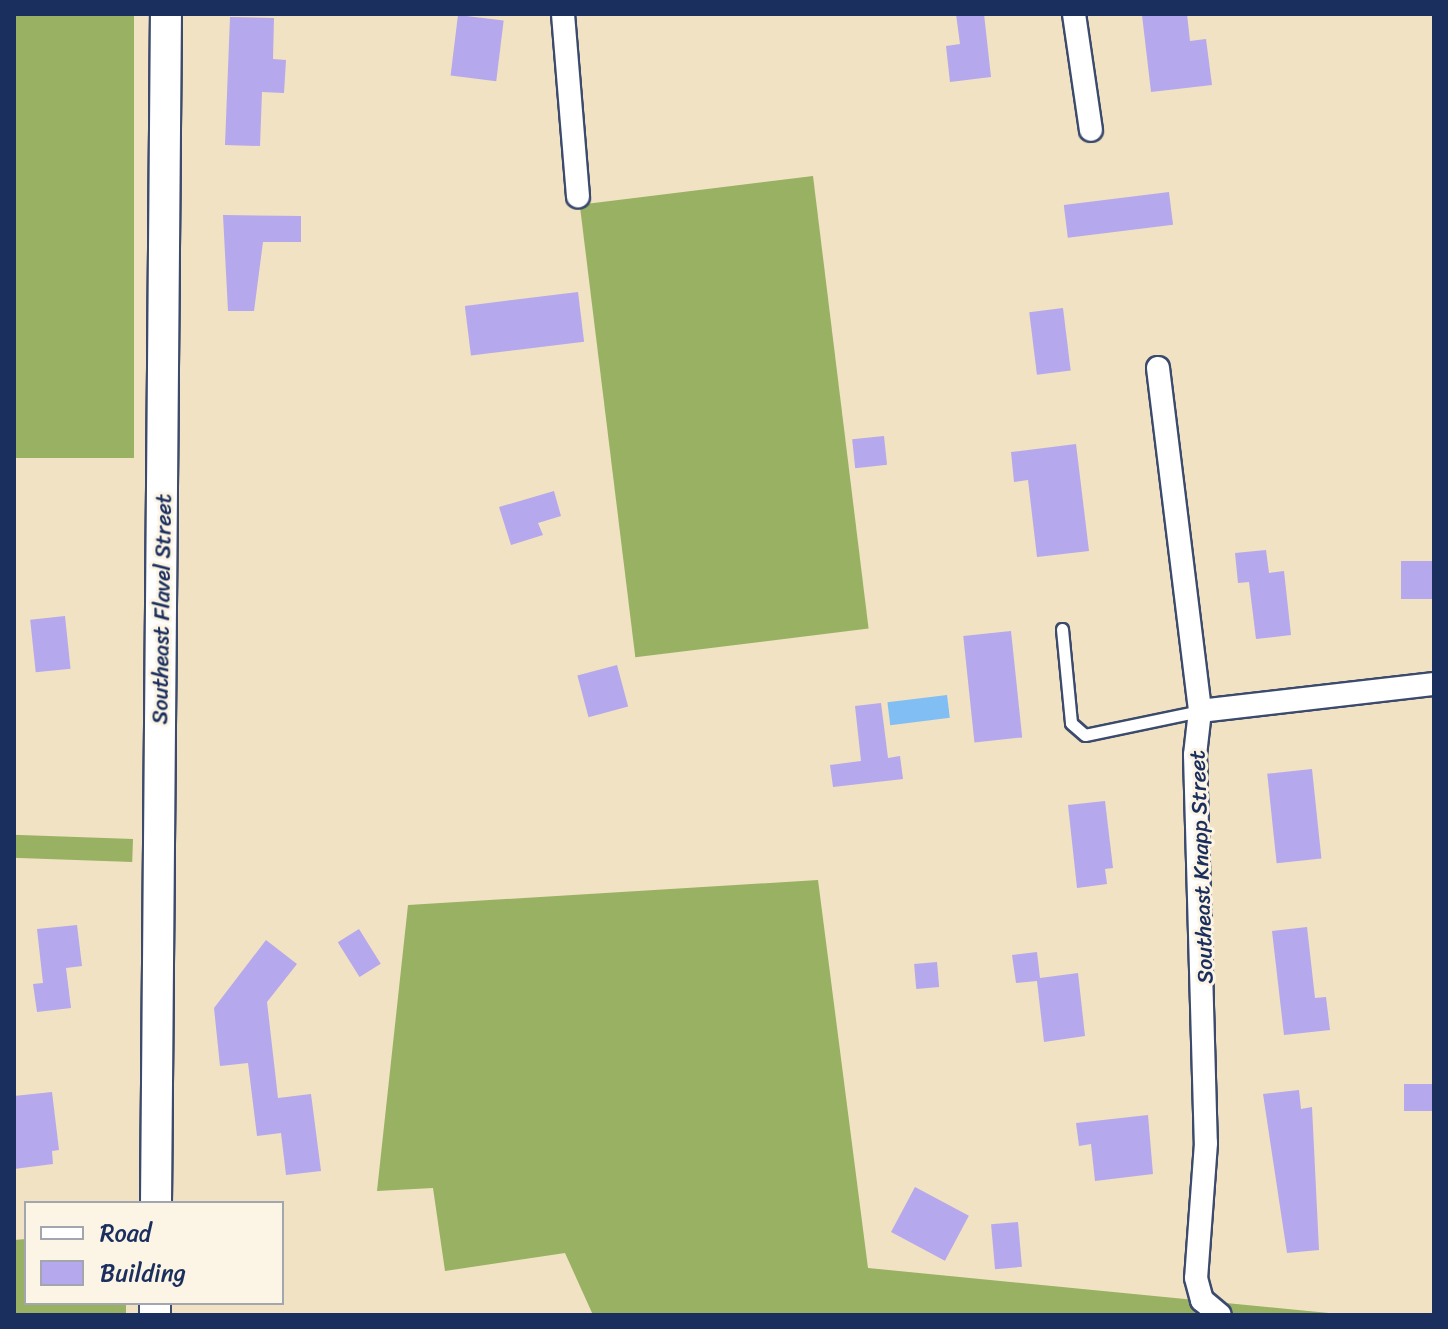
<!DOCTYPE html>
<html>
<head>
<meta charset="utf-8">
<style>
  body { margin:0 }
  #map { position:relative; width:1448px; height:1329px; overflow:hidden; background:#f0e2c3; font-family:Sriracha,sans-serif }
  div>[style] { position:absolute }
  .forest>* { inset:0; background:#98b162; transform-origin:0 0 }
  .water>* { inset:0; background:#81bef4; transform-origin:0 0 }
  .building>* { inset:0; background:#b6a8ec; transform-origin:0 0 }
  .roads { filter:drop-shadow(2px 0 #3b4a6d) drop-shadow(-2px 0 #3b4a6d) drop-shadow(0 2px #3b4a6d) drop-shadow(0 -2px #3b4a6d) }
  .lane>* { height:11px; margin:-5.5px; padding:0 5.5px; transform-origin:5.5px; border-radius:5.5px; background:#fff }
  .street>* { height:22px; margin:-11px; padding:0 11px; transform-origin:11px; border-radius:11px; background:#fff }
  .secondary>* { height:30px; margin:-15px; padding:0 15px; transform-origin:15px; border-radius:15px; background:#fff }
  span { translate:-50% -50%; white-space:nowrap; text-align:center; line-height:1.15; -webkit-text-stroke:6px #fcf5e5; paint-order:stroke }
  .street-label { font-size:22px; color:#1b2f5e }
  .frame { position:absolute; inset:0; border:16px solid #1b2f5e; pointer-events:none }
  .legend { position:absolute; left:24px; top:1201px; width:260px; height:104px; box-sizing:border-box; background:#fcf5e5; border:2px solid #a2a6af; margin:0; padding:10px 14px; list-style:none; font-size:24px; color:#1b2f5e }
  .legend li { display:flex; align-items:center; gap:16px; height:40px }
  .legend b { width:40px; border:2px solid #a2a6af }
</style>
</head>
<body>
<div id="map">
  <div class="forest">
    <div style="left:14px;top:14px;width:120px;height:444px"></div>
    <div style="left:813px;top:176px;width:456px;height:235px;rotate:83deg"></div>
    <div style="left:133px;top:839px;width:23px;height:120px;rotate:92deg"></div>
    <div style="clip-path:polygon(818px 880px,868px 1268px,1349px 1315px,593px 1315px,565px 1253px,445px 1271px,433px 1188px,377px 1191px,408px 905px)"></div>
    <div style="clip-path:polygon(26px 1239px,26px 1303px,126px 1303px,126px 1315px,14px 1315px,14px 1240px)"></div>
  </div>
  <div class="water">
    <div style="left:947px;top:695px;width:23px;height:60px;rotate:83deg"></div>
  </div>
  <div class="building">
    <div style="clip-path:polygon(956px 14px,984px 14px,991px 77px,950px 82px,946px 46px,960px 44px)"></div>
    <div style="clip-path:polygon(1187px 14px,1190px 41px,1206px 39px,1212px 85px,1151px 92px,1142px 15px)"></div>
    <div style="left:458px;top:15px;width:46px;height:61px;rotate:7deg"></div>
    <div style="clip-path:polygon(230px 17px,274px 18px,273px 59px,286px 60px,284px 93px,262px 92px,260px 146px,225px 145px)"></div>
    <div style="left:1169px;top:192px;width:33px;height:106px;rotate:83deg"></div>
    <div style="clip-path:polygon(223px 215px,301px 216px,301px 242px,263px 242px,254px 311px,228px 311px)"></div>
    <div style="left:578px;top:292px;width:50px;height:114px;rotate:83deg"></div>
    <div style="left:1063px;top:308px;width:63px;height:34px;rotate:83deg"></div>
    <div style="left:884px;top:436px;width:29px;height:32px;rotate:84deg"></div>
    <div style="clip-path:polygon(1076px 444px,1089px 551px,1037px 557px,1028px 480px,1014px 482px,1011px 452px)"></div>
    <div style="clip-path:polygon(554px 491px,561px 516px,538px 523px,543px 535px,511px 545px,499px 507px)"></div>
    <div style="clip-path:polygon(1266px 550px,1269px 573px,1284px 571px,1291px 635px,1256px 639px,1249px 582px,1238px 583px,1235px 553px)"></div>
    <div style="left:1434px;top:561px;width:38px;height:33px;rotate:90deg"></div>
    <div style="left:65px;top:616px;width:53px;height:35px;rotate:84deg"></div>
    <div style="left:1011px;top:631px;width:107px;height:48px;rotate:84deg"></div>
    <div style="left:617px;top:665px;width:43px;height:41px;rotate:75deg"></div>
    <div style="clip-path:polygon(881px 703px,888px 758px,900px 756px,903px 779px,833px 787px,830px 765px,861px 761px,855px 706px)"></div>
    <div style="left:1312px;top:769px;width:90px;height:45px;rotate:84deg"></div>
    <div style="clip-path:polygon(1105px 801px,1113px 868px,1105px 869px,1107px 884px,1077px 888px,1068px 805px)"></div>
    <div style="clip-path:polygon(77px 925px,82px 966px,66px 968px,71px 1008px,37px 1012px,33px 984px,43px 983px,37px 929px)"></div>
    <div style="clip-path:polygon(1307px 927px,1315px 998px,1326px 997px,1330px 1030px,1284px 1035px,1272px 931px)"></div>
    <div style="left:359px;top:929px;width:41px;height:25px;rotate:58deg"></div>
    <div style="clip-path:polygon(266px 940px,297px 964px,267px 1002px,278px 1098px,311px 1094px,321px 1171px,286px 1175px,281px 1133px,257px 1136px,248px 1063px,220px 1066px,214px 1008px)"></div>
    <div style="clip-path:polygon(1037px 952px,1040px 978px,1078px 973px,1085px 1036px,1044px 1042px,1037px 981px,1016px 983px,1012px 955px)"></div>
    <div style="left:937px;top:962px;width:25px;height:23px;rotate:85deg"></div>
    <div style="left:1434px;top:1084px;width:27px;height:30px;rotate:90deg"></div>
    <div style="clip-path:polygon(1299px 1090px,1301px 1109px,1312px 1107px,1319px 1250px,1287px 1253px,1263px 1094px)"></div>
    <div style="clip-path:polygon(52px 1092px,59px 1150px,52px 1151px,53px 1164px,14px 1169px,14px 1096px)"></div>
    <div style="clip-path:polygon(1148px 1115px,1153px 1174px,1095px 1181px,1091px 1144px,1079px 1146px,1076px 1123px)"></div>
    <div style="left:915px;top:1187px;width:61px;height:51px;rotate:28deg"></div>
    <div style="left:1018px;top:1222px;width:45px;height:27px;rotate:85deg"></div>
  </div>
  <div class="roads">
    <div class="lane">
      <div style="left:1062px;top:629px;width:94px;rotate:84.5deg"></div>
      <div style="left:1071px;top:723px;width:18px;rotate:41deg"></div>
      <div style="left:1085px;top:735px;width:117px;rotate:-11.8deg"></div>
    </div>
    <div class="street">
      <div style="left:563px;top:14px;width:183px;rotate:85.3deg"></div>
      <div style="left:1074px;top:14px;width:117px;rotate:81.7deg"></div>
      <div style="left:1158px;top:368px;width:346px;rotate:83deg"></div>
      <div style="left:1200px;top:711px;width:44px;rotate:96.5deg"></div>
      <div style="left:1195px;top:755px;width:388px;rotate:88.4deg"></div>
      <div style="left:1206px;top:1143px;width:135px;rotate:94.2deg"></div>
      <div style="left:1196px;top:1278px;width:23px;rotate:75deg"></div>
      <div style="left:1202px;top:1300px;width:23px;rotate:40deg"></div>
      <div style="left:1200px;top:711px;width:236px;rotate:-6.6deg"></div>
    </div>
    <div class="secondary">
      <div style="left:156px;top:1203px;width:1189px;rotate:-89.52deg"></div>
      <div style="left:155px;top:1315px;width:12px;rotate:-90deg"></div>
    </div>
  </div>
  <div class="street-label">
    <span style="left:162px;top:609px;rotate:-89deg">Southeast Flavel Street</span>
    <span style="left:1201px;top:867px;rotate:-92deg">Southeast Knapp Street</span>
  </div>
  <div class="frame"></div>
  <ul class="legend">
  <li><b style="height:10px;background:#fff"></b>Road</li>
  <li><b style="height:22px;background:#b6a8ec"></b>Building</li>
  </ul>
</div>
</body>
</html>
